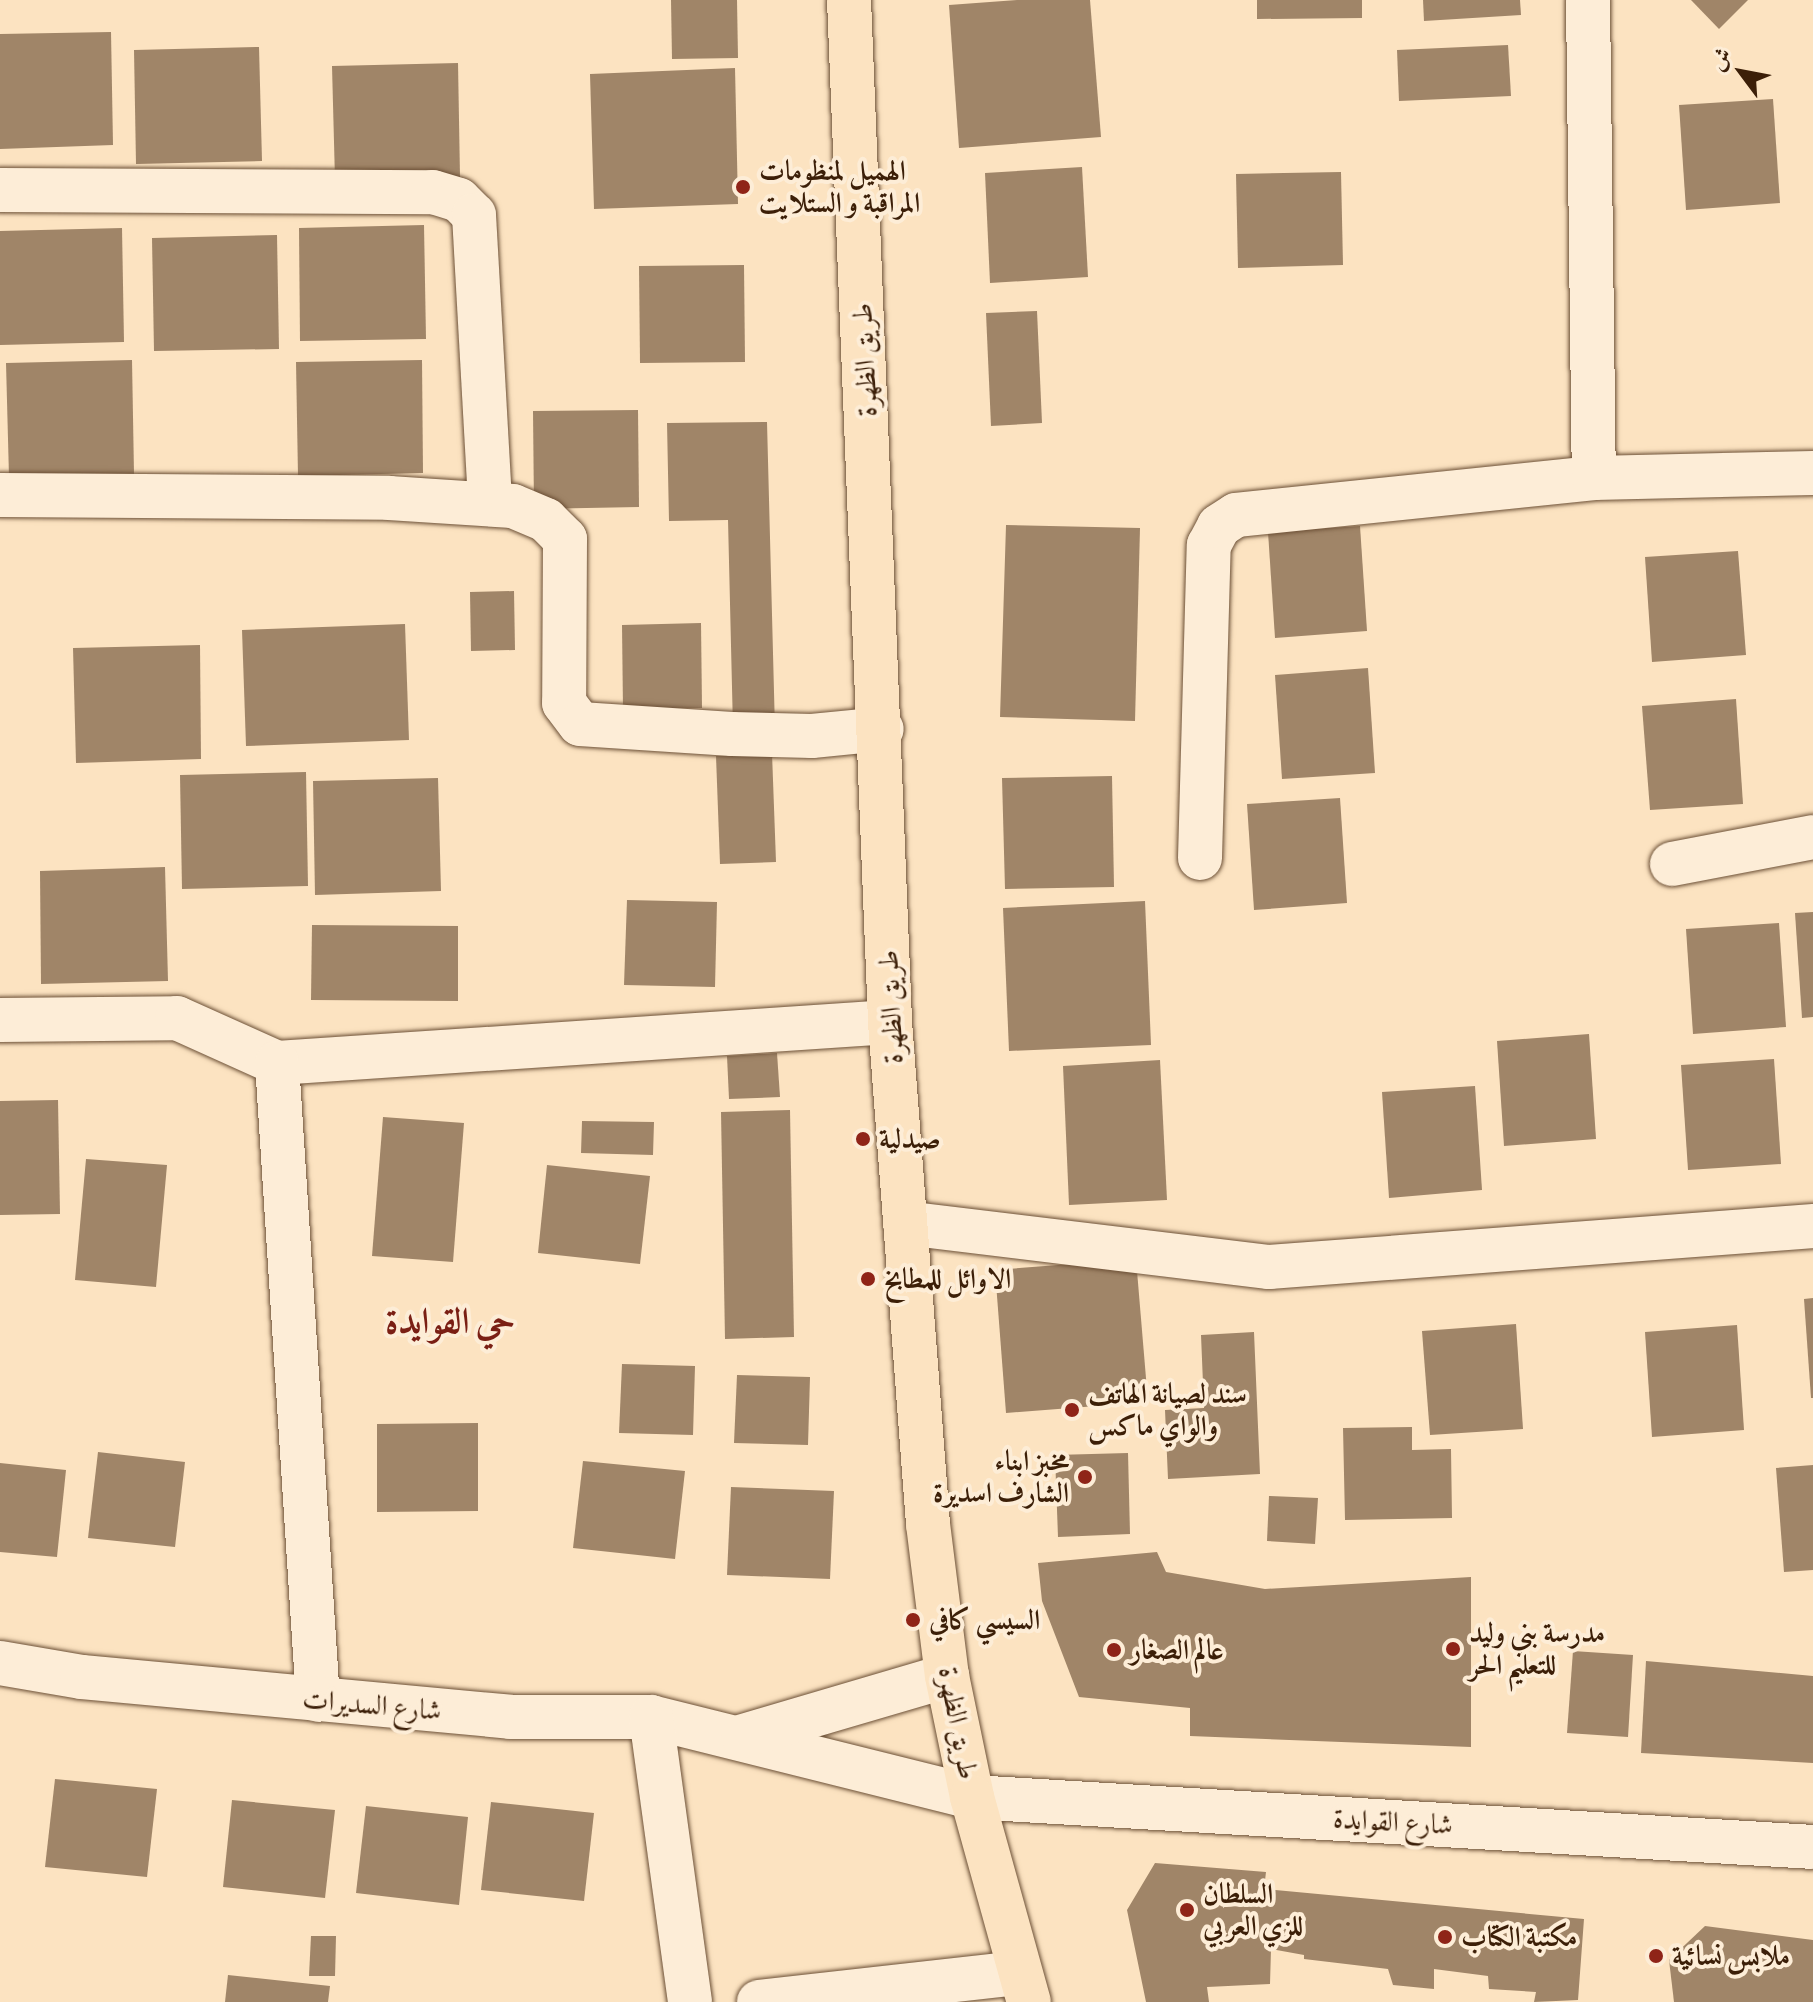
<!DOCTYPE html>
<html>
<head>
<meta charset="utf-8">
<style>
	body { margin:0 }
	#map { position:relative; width:1813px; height:2002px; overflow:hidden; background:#fce3c1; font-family:Alegreya,Amiri,serif }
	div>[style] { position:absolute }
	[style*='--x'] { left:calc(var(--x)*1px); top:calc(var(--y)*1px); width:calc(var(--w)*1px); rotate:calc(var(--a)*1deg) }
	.building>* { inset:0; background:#a08568 }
	.roads { filter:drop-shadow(0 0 2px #6c5036) drop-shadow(0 0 2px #6c5036) }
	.minor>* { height:44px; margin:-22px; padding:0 22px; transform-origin:22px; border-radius:22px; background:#fdedd7 }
	.secondary>* { height:44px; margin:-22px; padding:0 22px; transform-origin:22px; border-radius:22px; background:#fdedd7 }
	.primary>* { height:44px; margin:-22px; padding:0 22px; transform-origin:22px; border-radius:22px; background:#fce3c1 }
	.dots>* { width:22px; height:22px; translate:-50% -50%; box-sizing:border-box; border:4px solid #fdedd7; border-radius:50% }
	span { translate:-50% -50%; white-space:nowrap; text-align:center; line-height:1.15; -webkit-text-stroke:8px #fdedd7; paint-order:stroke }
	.poi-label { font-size:28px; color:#3c1f08; font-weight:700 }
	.left { translate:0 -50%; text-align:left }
	.right { translate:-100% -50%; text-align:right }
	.street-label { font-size:28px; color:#3c1f08 }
	.district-label { font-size:36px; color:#7a1f14; font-weight:700 }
	.north { position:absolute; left:1701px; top:32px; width:80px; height:80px; -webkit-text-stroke:6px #fdedd7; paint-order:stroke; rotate:302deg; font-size:22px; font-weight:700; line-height:32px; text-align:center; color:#3c1f08 }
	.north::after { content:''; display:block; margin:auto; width:28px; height:36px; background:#3c1f08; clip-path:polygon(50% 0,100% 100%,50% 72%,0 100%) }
</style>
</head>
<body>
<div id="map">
	<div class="building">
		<div style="clip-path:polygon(671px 0,737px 0,738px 58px,672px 59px)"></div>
		<div style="clip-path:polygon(1017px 0,1090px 0,1101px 137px,959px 148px,949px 5px)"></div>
		<div style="clip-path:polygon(1257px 0,1362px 0,1362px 18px,1257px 19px)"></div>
		<div style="clip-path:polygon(1423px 0,1520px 0,1521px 15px,1424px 21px)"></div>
		<div style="clip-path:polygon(1691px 0,1748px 0,1719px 29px)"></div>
		<div style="clip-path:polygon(111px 32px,113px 145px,0 149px,0 34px)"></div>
		<div style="clip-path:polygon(1508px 45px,1511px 96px,1399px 101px,1397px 50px)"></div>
		<div style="clip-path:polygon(259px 47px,262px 161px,136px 164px,134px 50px)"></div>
		<div style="clip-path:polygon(458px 63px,460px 177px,335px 180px,332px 66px)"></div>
		<div style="clip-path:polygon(735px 68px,738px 204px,594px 209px,590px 74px)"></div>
		<div style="clip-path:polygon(1773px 99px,1780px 203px,1686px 210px,1679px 105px)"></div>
		<div style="clip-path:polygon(1082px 167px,1088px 277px,990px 283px,985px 173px)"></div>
		<div style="clip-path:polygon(1341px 172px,1343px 265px,1238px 268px,1236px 174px)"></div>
		<div style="clip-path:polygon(424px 225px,426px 339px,300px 341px,299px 228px)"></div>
		<div style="clip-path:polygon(122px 228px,124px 342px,0 345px,0 231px)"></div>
		<div style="clip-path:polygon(277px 235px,279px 349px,154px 351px,152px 238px)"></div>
		<div style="clip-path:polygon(744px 265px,745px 362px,640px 363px,639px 266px)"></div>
		<div style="clip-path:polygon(1037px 311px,1042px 423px,991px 426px,986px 313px)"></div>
		<div style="clip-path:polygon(132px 360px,134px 474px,9px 477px,6px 363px)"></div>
		<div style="clip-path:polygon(422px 360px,423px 473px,298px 476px,296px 362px)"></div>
		<div style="clip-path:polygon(638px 410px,639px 507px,534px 509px,533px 411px)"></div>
		<div style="clip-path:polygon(767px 422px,775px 730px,733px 729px,728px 520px,669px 521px,667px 423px)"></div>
		<div style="clip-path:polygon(1006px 525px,1140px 528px,1135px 721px,1000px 717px)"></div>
		<div style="clip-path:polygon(1360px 526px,1367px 631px,1275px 638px,1268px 532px)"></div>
		<div style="clip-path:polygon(1738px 551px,1746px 655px,1652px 662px,1645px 557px)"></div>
		<div style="clip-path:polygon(514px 591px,515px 650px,471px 651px,470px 592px)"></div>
		<div style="clip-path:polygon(701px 623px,702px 708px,623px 710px,622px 625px)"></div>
		<div style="clip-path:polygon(405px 624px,409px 740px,246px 746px,242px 630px)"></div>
		<div style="clip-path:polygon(200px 645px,201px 759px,76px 763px,73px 648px)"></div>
		<div style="clip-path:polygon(1368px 668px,1375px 773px,1282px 779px,1275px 675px)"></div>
		<div style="clip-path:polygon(1736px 699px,1743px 804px,1650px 810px,1642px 706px)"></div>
		<div style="clip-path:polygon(772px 753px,776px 862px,720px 864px,716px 756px)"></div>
		<div style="clip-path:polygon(306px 772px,308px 886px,182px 889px,180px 775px)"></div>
		<div style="clip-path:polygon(1112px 776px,1114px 887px,1005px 889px,1002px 778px)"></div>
		<div style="clip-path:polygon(438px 778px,441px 891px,315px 895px,313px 781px)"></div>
		<div style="clip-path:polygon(1340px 798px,1347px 903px,1254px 910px,1247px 804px)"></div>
		<div style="clip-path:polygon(165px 867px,168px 981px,41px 984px,40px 871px)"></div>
		<div style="clip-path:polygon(627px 900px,717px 902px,715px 987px,624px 985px)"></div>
		<div style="clip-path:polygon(1145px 901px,1151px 1045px,1009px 1051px,1003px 908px)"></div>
		<div style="clip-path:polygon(1813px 912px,1813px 1017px,1802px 1018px,1795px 913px)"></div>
		<div style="clip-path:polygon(1779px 923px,1786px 1027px,1693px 1034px,1686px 929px)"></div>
		<div style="clip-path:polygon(312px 925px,458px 926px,458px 1001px,311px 1000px)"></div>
		<div style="clip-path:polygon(1589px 1034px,1596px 1139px,1504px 1146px,1497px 1041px)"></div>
		<div style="clip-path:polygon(777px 1053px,780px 1097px,729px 1099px,727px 1056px)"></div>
		<div style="clip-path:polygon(1774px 1059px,1781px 1164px,1688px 1170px,1681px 1065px)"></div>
		<div style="clip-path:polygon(1160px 1060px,1167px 1200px,1069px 1205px,1063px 1066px)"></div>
		<div style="clip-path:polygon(1475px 1086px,1482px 1190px,1389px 1198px,1382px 1092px)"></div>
		<div style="clip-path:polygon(58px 1100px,60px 1214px,0 1215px,0 1101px)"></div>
		<div style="clip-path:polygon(790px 1110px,794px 1337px,725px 1339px,721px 1112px)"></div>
		<div style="clip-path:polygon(383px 1117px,464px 1123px,453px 1262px,372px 1256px)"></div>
		<div style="clip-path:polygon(582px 1121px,654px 1122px,653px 1155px,581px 1153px)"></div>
		<div style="clip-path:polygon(86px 1159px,167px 1165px,156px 1287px,75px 1280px)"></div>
		<div style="clip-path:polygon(547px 1165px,650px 1176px,640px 1264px,538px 1253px)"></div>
		<div style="clip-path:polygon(1136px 1259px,1148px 1402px,1006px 1413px,995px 1270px)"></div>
		<div style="clip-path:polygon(1813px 1298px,1813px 1398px,1811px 1398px,1804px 1299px)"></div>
		<div style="clip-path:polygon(1516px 1324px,1523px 1429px,1430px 1435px,1422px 1331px)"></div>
		<div style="clip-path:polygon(1737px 1325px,1744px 1430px,1652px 1437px,1645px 1332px)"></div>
		<div style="clip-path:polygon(1254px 1332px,1260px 1474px,1168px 1479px,1165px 1410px,1204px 1408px,1201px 1335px)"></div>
		<div style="clip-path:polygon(622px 1364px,695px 1366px,693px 1435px,619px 1433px)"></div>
		<div style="clip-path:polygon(737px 1375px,810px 1377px,808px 1445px,734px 1443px)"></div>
		<div style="clip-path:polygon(478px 1423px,478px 1511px,377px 1512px,377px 1424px)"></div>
		<div style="clip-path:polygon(1412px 1427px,1412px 1450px,1451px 1449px,1452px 1518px,1345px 1520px,1343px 1428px)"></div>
		<div style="clip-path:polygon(98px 1452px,185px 1462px,175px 1547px,88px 1538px)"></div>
		<div style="clip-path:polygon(1128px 1453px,1130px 1534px,1058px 1537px,1055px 1455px)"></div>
		<div style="clip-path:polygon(583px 1461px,685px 1471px,675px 1559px,573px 1548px)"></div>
		<div style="clip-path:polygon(0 1463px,66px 1470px,57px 1557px,0 1552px)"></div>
		<div style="clip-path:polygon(1813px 1465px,1813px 1570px,1784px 1572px,1776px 1468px)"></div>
		<div style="clip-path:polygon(731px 1487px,834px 1491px,830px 1579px,727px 1575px)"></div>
		<div style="clip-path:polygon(1269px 1496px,1318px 1498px,1315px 1544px,1267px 1541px)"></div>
		<div style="clip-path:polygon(1157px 1552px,1166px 1572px,1265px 1589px,1471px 1577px,1471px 1747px,1190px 1736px,1190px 1708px,1079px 1697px,1042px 1601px,1038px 1563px)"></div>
		<div style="clip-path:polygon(1573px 1651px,1633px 1655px,1628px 1737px,1567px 1733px)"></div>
		<div style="clip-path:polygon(1646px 1661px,1813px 1676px,1813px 1763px,1641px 1753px)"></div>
		<div style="clip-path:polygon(55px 1779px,157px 1789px,147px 1877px,45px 1867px)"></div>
		<div style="clip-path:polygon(232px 1800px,335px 1810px,325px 1898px,223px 1887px)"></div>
		<div style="clip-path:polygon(491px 1802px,594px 1813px,584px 1901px,481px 1890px)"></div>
		<div style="clip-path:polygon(366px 1806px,468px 1817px,459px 1905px,356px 1893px)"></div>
		<div style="clip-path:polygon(1155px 1863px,1266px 1872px,1264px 1889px,1584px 1919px,1578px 2000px,1534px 2002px,1536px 1992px,1489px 1989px,1488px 1976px,1434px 1969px,1434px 1989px,1393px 1985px,1388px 1969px,1304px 1959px,1304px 1955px,1271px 1949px,1270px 1984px,1207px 1987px,1209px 2002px,1146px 2002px,1127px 1910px)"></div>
		<div style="clip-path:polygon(1705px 1926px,1813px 1940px,1813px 2002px,1674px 2002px,1669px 1960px)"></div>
		<div style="clip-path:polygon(311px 1936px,336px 1936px,335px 1976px,309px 1976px)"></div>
		<div style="clip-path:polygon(228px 1975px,330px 1986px,328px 2002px,225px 2002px)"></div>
	</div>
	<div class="roads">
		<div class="minor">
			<div style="--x:1588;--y:0;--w:478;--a:89.3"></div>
			<div style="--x:0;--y:190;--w:433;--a:0.3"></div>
			<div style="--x:433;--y:192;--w:27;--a:17"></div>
			<div style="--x:459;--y:200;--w:21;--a:45"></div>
			<div style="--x:474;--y:215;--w:287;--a:86.8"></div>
			<div style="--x:0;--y:495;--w:389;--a:0.4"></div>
			<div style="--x:389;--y:498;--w:124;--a:3.7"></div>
			<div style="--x:513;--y:506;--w:36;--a:23"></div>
			<div style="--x:546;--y:520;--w:27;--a:45"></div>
			<div style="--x:565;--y:539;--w:164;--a:90.3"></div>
			<div style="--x:564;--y:703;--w:26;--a:53"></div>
			<div style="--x:580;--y:724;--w:152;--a:3.8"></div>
			<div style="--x:732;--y:734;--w:80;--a:1.4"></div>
			<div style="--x:812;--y:736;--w:70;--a:-5.7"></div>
			<div style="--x:1200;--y:858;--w:313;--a:-88.4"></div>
			<div style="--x:1209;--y:545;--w:21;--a:-62"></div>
			<div style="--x:1219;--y:526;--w:20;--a:-33"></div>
			<div style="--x:1236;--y:515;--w:360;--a:-5.9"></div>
			<div style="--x:1594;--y:478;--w:219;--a:-1.3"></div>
			<div style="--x:1672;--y:864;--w:144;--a:-10.8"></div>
			<div style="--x:0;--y:1020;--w:177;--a:-0.6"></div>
			<div style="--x:177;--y:1018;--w:110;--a:24.2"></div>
			<div style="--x:277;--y:1063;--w:614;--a:-3.83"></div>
			<div style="--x:277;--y:1063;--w:638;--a:86.32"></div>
			<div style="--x:905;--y:1223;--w:367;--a:6.9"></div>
			<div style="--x:1269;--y:1267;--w:546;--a:-4.31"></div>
			<div style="--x:0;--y:1663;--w:83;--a:9.7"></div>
			<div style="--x:82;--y:1677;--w:430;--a:5.3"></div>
			<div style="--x:510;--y:1717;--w:141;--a:0"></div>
			<div style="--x:651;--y:1717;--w:331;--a:14"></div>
			<div style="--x:651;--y:1717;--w:288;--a:82.2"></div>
			<div style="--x:743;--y:1736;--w:213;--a:-16.4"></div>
			<div style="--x:759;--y:2002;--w:262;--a:-6.4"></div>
		</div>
		<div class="secondary">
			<div style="--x:972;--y:1797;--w:842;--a:3.4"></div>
		</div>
		<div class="primary">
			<div style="--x:849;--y:0;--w:1023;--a:87.7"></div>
			<div style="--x:890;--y:1022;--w:503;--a:85.67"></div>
			<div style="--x:928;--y:1524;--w:153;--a:82.9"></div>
			<div style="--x:947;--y:1676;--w:124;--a:78.3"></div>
			<div style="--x:972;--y:1797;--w:213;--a:74.5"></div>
		</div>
	</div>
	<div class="dots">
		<div style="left:743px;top:187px;background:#8f2418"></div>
		<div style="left:863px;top:1139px;background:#8f2418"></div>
		<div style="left:868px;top:1279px;background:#8f2418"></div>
		<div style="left:1072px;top:1410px;background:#8f2418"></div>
		<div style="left:1085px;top:1477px;background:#8f2418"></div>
		<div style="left:913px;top:1620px;background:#8f2418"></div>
		<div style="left:1453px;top:1649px;background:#8f2418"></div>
		<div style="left:1114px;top:1650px;background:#8f2418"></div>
		<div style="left:1187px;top:1910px;background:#8f2418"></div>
		<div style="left:1445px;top:1937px;background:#8f2418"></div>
		<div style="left:1656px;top:1956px;background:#8f2418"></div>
	</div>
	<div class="poi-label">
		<span class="left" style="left:759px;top:187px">الهميل لمنظومات<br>المراقبة و الستلايت</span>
		<span class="left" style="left:879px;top:1139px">صيدلية</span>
		<span class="left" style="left:884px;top:1279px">الاوائل للمطابخ</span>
		<span class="left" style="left:1088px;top:1410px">سند لصيانة الهاتف<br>والواي ماكس</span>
		<span class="right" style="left:1069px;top:1477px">مخبز ابناء<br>الشارف اسديرة</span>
		<span class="left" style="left:929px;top:1620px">السيسي كافي</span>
		<span class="left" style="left:1469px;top:1649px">مدرسة بني وليد<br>للتعليم الحر</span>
		<span class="left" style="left:1130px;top:1650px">عالم الصغار</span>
		<span class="left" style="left:1203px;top:1910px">السلطان<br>للزي العربي</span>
		<span class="left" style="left:1461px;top:1937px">مكتبة الكتاب</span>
		<span class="left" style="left:1672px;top:1956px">ملابس نسائية</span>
	</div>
	<div class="street-label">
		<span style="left:865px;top:360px;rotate:-93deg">طريق الظهرة</span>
		<span style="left:891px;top:1007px;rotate:-93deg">طريق الظهرة</span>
		<span style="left:372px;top:1705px;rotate:5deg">شارع السديرات</span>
		<span style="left:958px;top:1723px;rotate:79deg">طريق الظهرة</span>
		<span style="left:1393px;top:1822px;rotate:3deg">شارع القوايدة</span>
	</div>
	<div class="district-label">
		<span style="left:450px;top:1321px">حي القوايدة</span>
	</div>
	<div class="north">ش</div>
</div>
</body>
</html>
